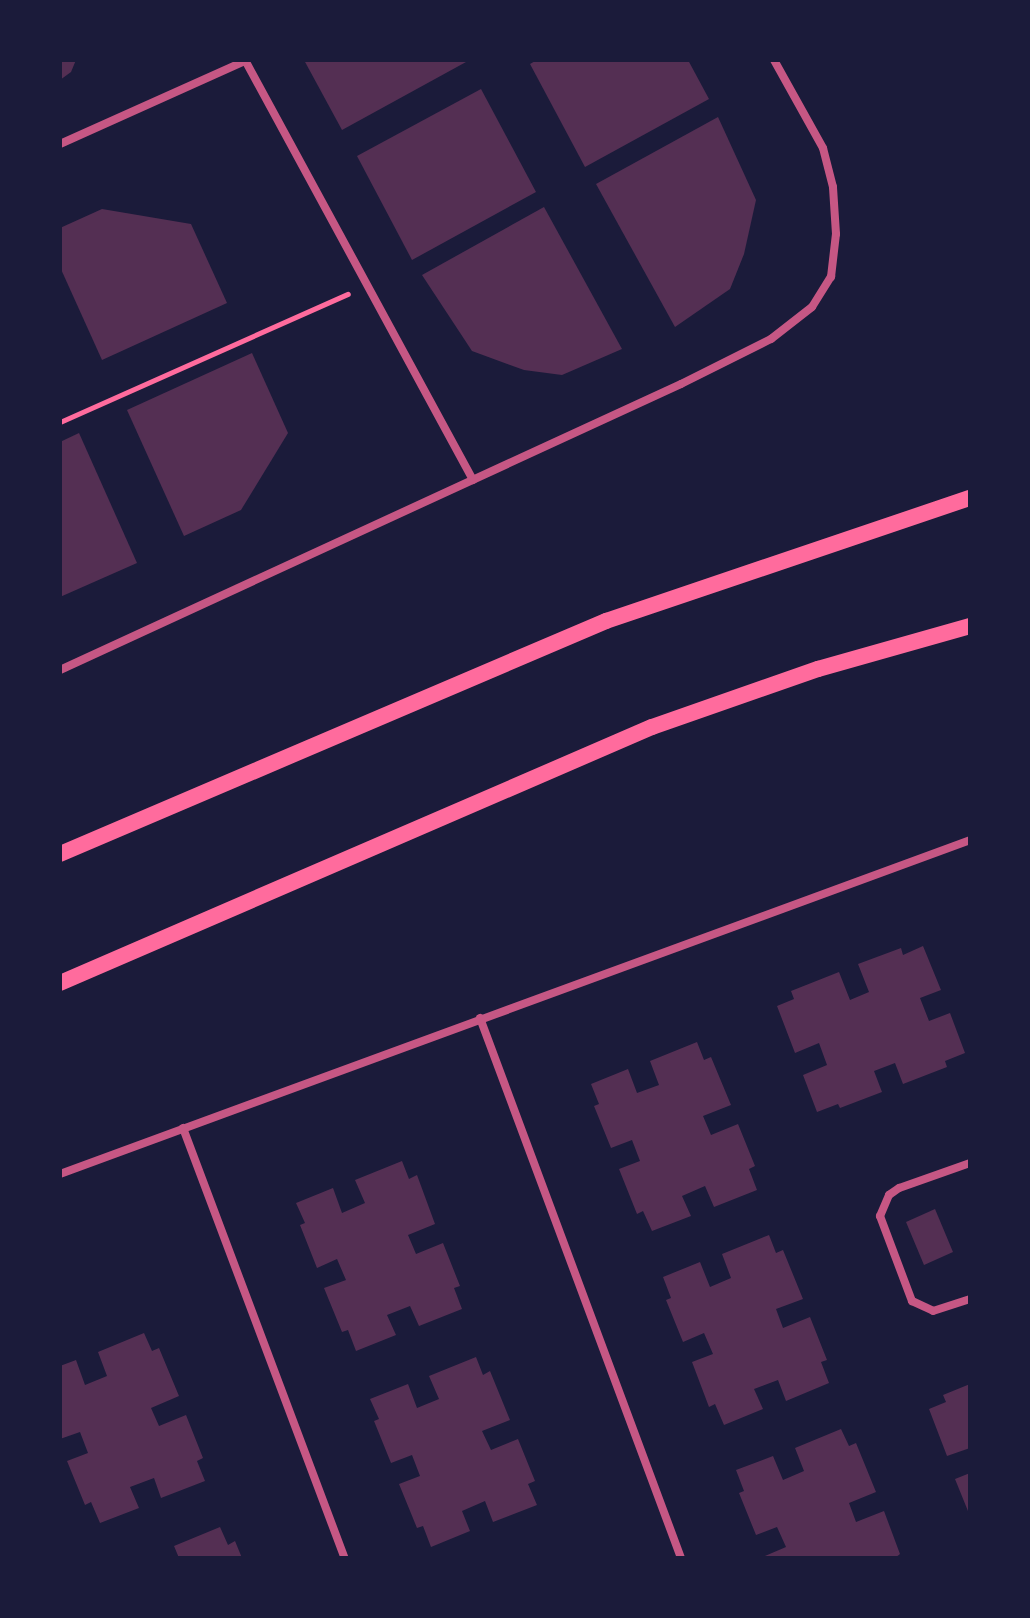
<!DOCTYPE html>
<html>
<head>
<meta charset="utf-8">
<style>
	body { margin:0 }
	#map { position:relative; width:1030px; height:1618px; overflow:hidden; background:#1b1b3a; font-family:Lora,serif }
	div>[style] { position:absolute }
	[style*='--x'] { left:calc(var(--x)*1px); top:calc(var(--y)*1px); width:calc(var(--w)*1px); rotate:calc(var(--a)*1deg) }
	.building>* { inset:0; background:#542f53 }
	.path>* { height:5px; margin:-2.5px; padding:0 2.5px; transform-origin:2.5px; border-radius:2.5px; background:#ff6b9d }
	.minor>* { height:8px; margin:-4px; padding:0 4px; transform-origin:4px; border-radius:4px; background:#c65784 }
	.secondary>* { height:16px; margin:-8px; padding:0 8px; transform-origin:8px; border-radius:8px; background:#ff6b9d }
	span { translate:-50% -50%; white-space:nowrap; text-align:center; line-height:1.15; -webkit-text-stroke:6px #1b1b3a; paint-order:stroke }
	.frame { position:absolute; inset:0; border:62px solid #1b1b3a; pointer-events:none }
</style>
</head>
<body>
<div id="map">
	<div class="building">
		<div style="clip-path:polygon(60px 60px,76px 60px,71px 72px,60px 80px)"></div>
		<div style="clip-path:polygon(304px 60px,465px 60px,466px 62px,342px 130px)"></div>
		<div style="clip-path:polygon(537px 60px,688px 60px,709px 99px,585px 167px,530px 64px)"></div>
		<div style="clip-path:polygon(481px 89px,536px 192px,412px 260px,357px 156px)"></div>
		<div style="clip-path:polygon(718px 117px,756px 200px,744px 254px,730px 289px,675px 327px,596px 184px)"></div>
		<div style="clip-path:polygon(544px 207px,622px 349px,562px 375px,524px 370px,472px 351px,422px 275px)"></div>
		<div style="clip-path:polygon(102px 209px,191px 224px,227px 303px,102px 360px,60px 267px,60px 228px)"></div>
		<div style="clip-path:polygon(252px 353px,288px 433px,241px 510px,184px 536px,127px 410px)"></div>
		<div style="clip-path:polygon(79px 433px,137px 563px,60px 597px,60px 442px)"></div>
		<div style="clip-path:polygon(923px 946px,941px 990px,920px 998px,929px 1021px,950px 1013px,965px 1053px,945px 1061px,947px 1067px,903px 1084px,895px 1063px,874px 1071px,882px 1092px,840px 1108px,838px 1104px,817px 1112px,803px 1075px,827px 1065px,819px 1043px,795px 1053px,777px 1006px,794px 999px,791px 991px,839px 972px,850px 1000px,869px 992px,858px 964px,901px 948px,903px 955px)"></div>
		<div style="clip-path:polygon(697px 1042px,704px 1060px,711px 1057px,731px 1105px,703px 1116px,711px 1135px,738px 1124px,755px 1166px,749px 1169px,757px 1190px,714px 1207px,705px 1186px,682px 1196px,691px 1216px,652px 1231px,643px 1211px,637px 1214px,619px 1169px,640px 1161px,632px 1140px,611px 1148px,594px 1106px,599px 1104px,591px 1084px,628px 1069px,637px 1093px,659px 1085px,650px 1061px)"></div>
		<div style="clip-path:polygon(402px 1161px,409px 1179px,417px 1175px,435px 1224px,408px 1235px,416px 1254px,443px 1243px,460px 1286px,454px 1288px,462px 1309px,419px 1326px,410px 1306px,387px 1315px,396px 1335px,356px 1351px,348px 1330px,342px 1332px,324px 1288px,346px 1280px,337px 1259px,317px 1268px,300px 1225px,305px 1223px,296px 1203px,333px 1188px,342px 1213px,365px 1203px,355px 1180px)"></div>
		<div style="clip-path:polygon(935px 1209px,953px 1252px,924px 1265px,906px 1222px)"></div>
		<div style="clip-path:polygon(769px 1235px,776px 1253px,783px 1250px,803px 1299px,776px 1309px,783px 1328px,810px 1317px,827px 1360px,821px 1362px,829px 1383px,786px 1401px,778px 1380px,754px 1389px,763px 1409px,724px 1425px,715px 1404px,709px 1407px,692px 1362px,713px 1354px,704px 1333px,683px 1342px,666px 1300px,671px 1298px,663px 1277px,700px 1262px,710px 1287px,731px 1278px,722px 1254px)"></div>
		<div style="clip-path:polygon(144px 1333px,152px 1351px,159px 1348px,179px 1396px,151px 1408px,159px 1426px,186px 1415px,203px 1458px,197px 1461px,205px 1481px,161px 1498px,154px 1478px,130px 1487px,139px 1508px,100px 1523px,91px 1502px,85px 1505px,67px 1461px,88px 1453px,80px 1432px,60px 1439px,60px 1366px,76px 1360px,85px 1385px,107px 1376px,98px 1352px)"></div>
		<div style="clip-path:polygon(476px 1357px,483px 1375px,490px 1371px,510px 1420px,482px 1431px,491px 1450px,518px 1439px,535px 1481px,528px 1484px,537px 1505px,493px 1522px,485px 1501px,462px 1511px,470px 1531px,431px 1547px,423px 1526px,417px 1528px,399px 1484px,420px 1476px,412px 1455px,391px 1463px,374px 1421px,379px 1419px,370px 1399px,408px 1384px,417px 1408px,439px 1399px,429px 1376px)"></div>
		<div style="clip-path:polygon(970px 1384px,970px 1448px,947px 1456px,929px 1409px,946px 1402px,943px 1395px)"></div>
		<div style="clip-path:polygon(841px 1429px,849px 1446px,856px 1443px,876px 1492px,849px 1503px,856px 1522px,884px 1511px,900px 1554px,895px 1558px,760px 1558px,786px 1547px,777px 1527px,756px 1535px,739px 1493px,744px 1491px,736px 1470px,773px 1456px,783px 1480px,804px 1471px,795px 1448px)"></div>
		<div style="clip-path:polygon(970px 1473px,970px 1516px,955px 1479px)"></div>
		<div style="clip-path:polygon(220px 1527px,228px 1545px,235px 1541px,242px 1558px,179px 1558px,174px 1546px)"></div>
	</div>
	<div class="path">
		<div style="--x:60;--y:422;--w:315;--a:-24"></div>
	</div>
	<div class="minor">
		<div style="--x:245;--y:60;--w:478;--a:61.5"></div>
		<div style="--x:60;--y:144;--w:203;--a:-24.2"></div>
		<div style="--x:60;--y:670;--w:684;--a:-24.73"></div>
		<div style="--x:681;--y:384;--w:101;--a:-26.6"></div>
		<div style="--x:771;--y:339;--w:52;--a:-38"></div>
		<div style="--x:812;--y:307;--w:36;--a:-58"></div>
		<div style="--x:831;--y:277;--w:43;--a:-83.4"></div>
		<div style="--x:836;--y:234;--w:47;--a:-93.7"></div>
		<div style="--x:833;--y:187;--w:40;--a:-104.4"></div>
		<div style="--x:823;--y:148;--w:101;--a:-119.1"></div>
		<div style="--x:480;--y:1018;--w:576;--a:69.58"></div>
		<div style="--x:183;--y:1128;--w:460;--a:69.4"></div>
		<div style="--x:970;--y:1163;--w:75;--a:160.6"></div>
		<div style="--x:899;--y:1188;--w:12;--a:145"></div>
		<div style="--x:889;--y:1195;--w:23;--a:113"></div>
		<div style="--x:880;--y:1216;--w:91;--a:69.4"></div>
		<div style="--x:912;--y:1301;--w:23;--a:25"></div>
		<div style="--x:933;--y:1311;--w:39;--a:-18"></div>
		<div style="--x:60;--y:1174;--w:969;--a:-20.15"></div>
	</div>
	<div class="secondary">
		<div style="--x:60;--y:854;--w:594;--a:-23.11"></div>
		<div style="--x:606;--y:621;--w:384;--a:-18.7"></div>
		<div style="--x:60;--y:983;--w:645;--a:-23.39"></div>
		<div style="--x:652;--y:727;--w:176;--a:-19.3"></div>
		<div style="--x:818;--y:669;--w:158;--a:-15.8"></div>
	</div>
	<div class="frame"></div>
</div>
</body>
</html>
